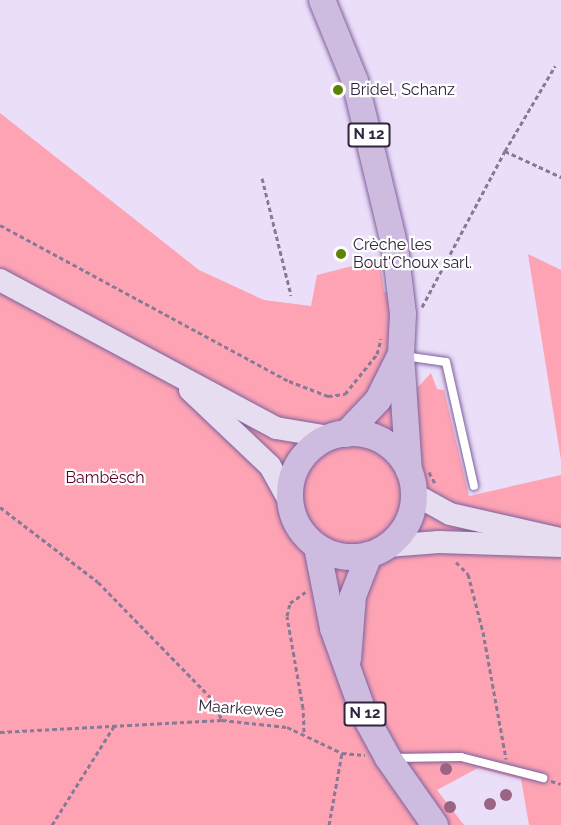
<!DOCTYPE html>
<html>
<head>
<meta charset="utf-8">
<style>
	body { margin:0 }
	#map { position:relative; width:561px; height:825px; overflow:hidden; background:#ebdef9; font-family:Raleway,sans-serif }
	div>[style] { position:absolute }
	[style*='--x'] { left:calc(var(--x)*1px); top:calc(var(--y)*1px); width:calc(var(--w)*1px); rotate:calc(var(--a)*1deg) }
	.green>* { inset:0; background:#fda3b4 }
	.path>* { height:3px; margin-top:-1.5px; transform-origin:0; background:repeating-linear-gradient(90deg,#877a94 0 4.5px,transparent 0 7.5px) }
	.roads { filter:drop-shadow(0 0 2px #7f609c) drop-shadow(0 0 2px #7f609c) }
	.service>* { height:8px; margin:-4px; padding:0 4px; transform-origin:4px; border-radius:4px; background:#fff }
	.secondary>* { height:22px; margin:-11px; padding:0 11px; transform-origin:11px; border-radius:11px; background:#e6ddf0 }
	.primary>* { height:26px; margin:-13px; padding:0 13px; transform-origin:13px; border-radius:13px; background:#cebbe0 }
	.primary>.ring { margin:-13px; padding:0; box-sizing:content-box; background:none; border:26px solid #cebbe0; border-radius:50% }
	.trees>* { width:12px; height:12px; margin:-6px; border-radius:50%; background:#9b6483 }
	.dots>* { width:16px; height:16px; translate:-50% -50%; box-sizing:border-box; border:3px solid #fff; border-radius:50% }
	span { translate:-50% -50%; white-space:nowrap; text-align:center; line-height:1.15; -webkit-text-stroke:4.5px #fff; paint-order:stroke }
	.shield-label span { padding:2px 4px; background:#fff; border:2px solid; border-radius:4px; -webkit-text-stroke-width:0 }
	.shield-label { font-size:15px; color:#31243d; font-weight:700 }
	.poi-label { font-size:16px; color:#31243d }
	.left { translate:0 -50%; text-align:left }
	.park-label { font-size:16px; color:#5a0123 }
	.street-label { font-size:16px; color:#31243d }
</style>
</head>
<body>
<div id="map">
	<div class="green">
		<div style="clip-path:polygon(0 113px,199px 270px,264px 300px,311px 306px,317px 275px,380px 259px,384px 291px,402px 304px,415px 416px,417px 388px,431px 373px,437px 389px,444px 390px,469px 496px,561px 475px,561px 825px,529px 825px,521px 779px,478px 768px,437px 790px,464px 825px,0 825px)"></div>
		<div style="clip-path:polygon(528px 254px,561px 270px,561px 460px)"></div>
	</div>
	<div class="path">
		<div style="--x:505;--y:151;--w:99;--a:-59.5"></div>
		<div style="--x:262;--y:178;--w:121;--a:76.1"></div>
		<div style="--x:0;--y:225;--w:328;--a:28.4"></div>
		<div style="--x:289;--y:381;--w:42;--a:21"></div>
		<div style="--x:328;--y:396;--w:17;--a:-7"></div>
		<div style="--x:345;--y:394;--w:51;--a:-51.3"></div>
		<div style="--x:377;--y:354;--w:16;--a:-75"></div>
		<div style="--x:422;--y:307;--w:177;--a:-62"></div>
		<div style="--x:505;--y:151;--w:62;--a:24.9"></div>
		<div style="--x:429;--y:472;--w:15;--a:62"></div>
		<div style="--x:0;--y:507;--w:123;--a:37.4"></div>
		<div style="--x:98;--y:582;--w:165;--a:45.7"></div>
		<div style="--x:213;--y:700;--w:22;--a:66"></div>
		<div style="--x:456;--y:562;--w:17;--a:45"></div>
		<div style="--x:468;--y:574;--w:60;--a:75.5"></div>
		<div style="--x:483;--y:632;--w:129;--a:79.7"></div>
		<div style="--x:0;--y:732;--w:222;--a:-3.1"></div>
		<div style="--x:222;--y:720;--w:65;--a:6.1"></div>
		<div style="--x:287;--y:727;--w:61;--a:25.3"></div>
		<div style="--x:342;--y:753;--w:23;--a:5"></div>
		<div style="--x:304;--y:732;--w:24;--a:-92"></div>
		<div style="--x:303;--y:708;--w:93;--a:-99.9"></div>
		<div style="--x:287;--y:616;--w:13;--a:-77"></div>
		<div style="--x:290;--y:603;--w:19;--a:-35"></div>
		<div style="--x:551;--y:781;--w:10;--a:17"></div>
		<div style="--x:52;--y:825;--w:117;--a:-57.9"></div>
		<div style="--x:329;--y:825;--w:73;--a:-79.8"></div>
	</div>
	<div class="roads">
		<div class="service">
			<div style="--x:404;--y:356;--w:42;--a:8.1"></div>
			<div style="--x:446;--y:362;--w:127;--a:77.3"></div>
			<div style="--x:393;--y:758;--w:68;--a:-0.8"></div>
			<div style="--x:461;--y:757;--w:85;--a:14.4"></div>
		</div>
		<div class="secondary">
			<div style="--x:0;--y:280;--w:313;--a:28.2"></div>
			<div style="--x:276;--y:428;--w:54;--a:9.6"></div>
			<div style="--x:190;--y:390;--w:110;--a:43.5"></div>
			<div style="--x:270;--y:466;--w:41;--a:60.9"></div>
			<div style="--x:414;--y:494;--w:41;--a:29.1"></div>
			<div style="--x:450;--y:514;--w:113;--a:12.8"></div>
			<div style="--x:387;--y:546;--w:52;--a:-4.4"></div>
			<div style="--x:439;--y:542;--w:122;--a:1.9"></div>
		</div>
		<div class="primary">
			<div style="--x:322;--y:0;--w:87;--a:67.8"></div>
			<div style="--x:355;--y:81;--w:171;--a:76.5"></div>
			<div style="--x:395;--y:247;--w:67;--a:83.2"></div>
			<div style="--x:403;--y:314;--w:41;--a:92.8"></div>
			<div style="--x:401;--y:355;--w:116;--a:86.1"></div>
			<div class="ring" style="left:290px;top:433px;width:98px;height:98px"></div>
			<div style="--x:346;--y:434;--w:47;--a:-46.7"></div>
			<div style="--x:378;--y:400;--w:47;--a:-63.4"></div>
			<div style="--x:317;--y:547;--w:83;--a:78.8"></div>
			<div style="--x:333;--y:628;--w:91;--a:70.2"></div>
			<div style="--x:364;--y:714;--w:50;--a:61.4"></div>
			<div style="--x:388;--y:758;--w:82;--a:55"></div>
			<div style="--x:348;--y:659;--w:63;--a:-85.5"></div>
			<div style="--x:353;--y:596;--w:44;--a:-68.7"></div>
		</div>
	</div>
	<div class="trees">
		<div style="left:446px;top:769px"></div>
		<div style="left:506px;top:795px"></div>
		<div style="left:490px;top:804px"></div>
		<div style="left:450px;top:807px"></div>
	</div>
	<div class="dots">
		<div style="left:338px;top:90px;background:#5d8304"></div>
		<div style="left:341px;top:254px;background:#5d8304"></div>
	</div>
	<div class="shield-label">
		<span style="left:369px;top:135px">N 12</span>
		<span style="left:365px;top:714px">N 12</span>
	</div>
	<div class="poi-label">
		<span class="left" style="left:350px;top:90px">Bridel, Schanz</span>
		<span class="left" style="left:353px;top:254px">Crèche les<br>Bout'Choux sarl.</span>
	</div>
	<div class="park-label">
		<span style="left:105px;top:478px">Bambësch</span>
	</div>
	<div class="street-label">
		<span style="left:241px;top:709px;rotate:4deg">Maarkewee</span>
	</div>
</div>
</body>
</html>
